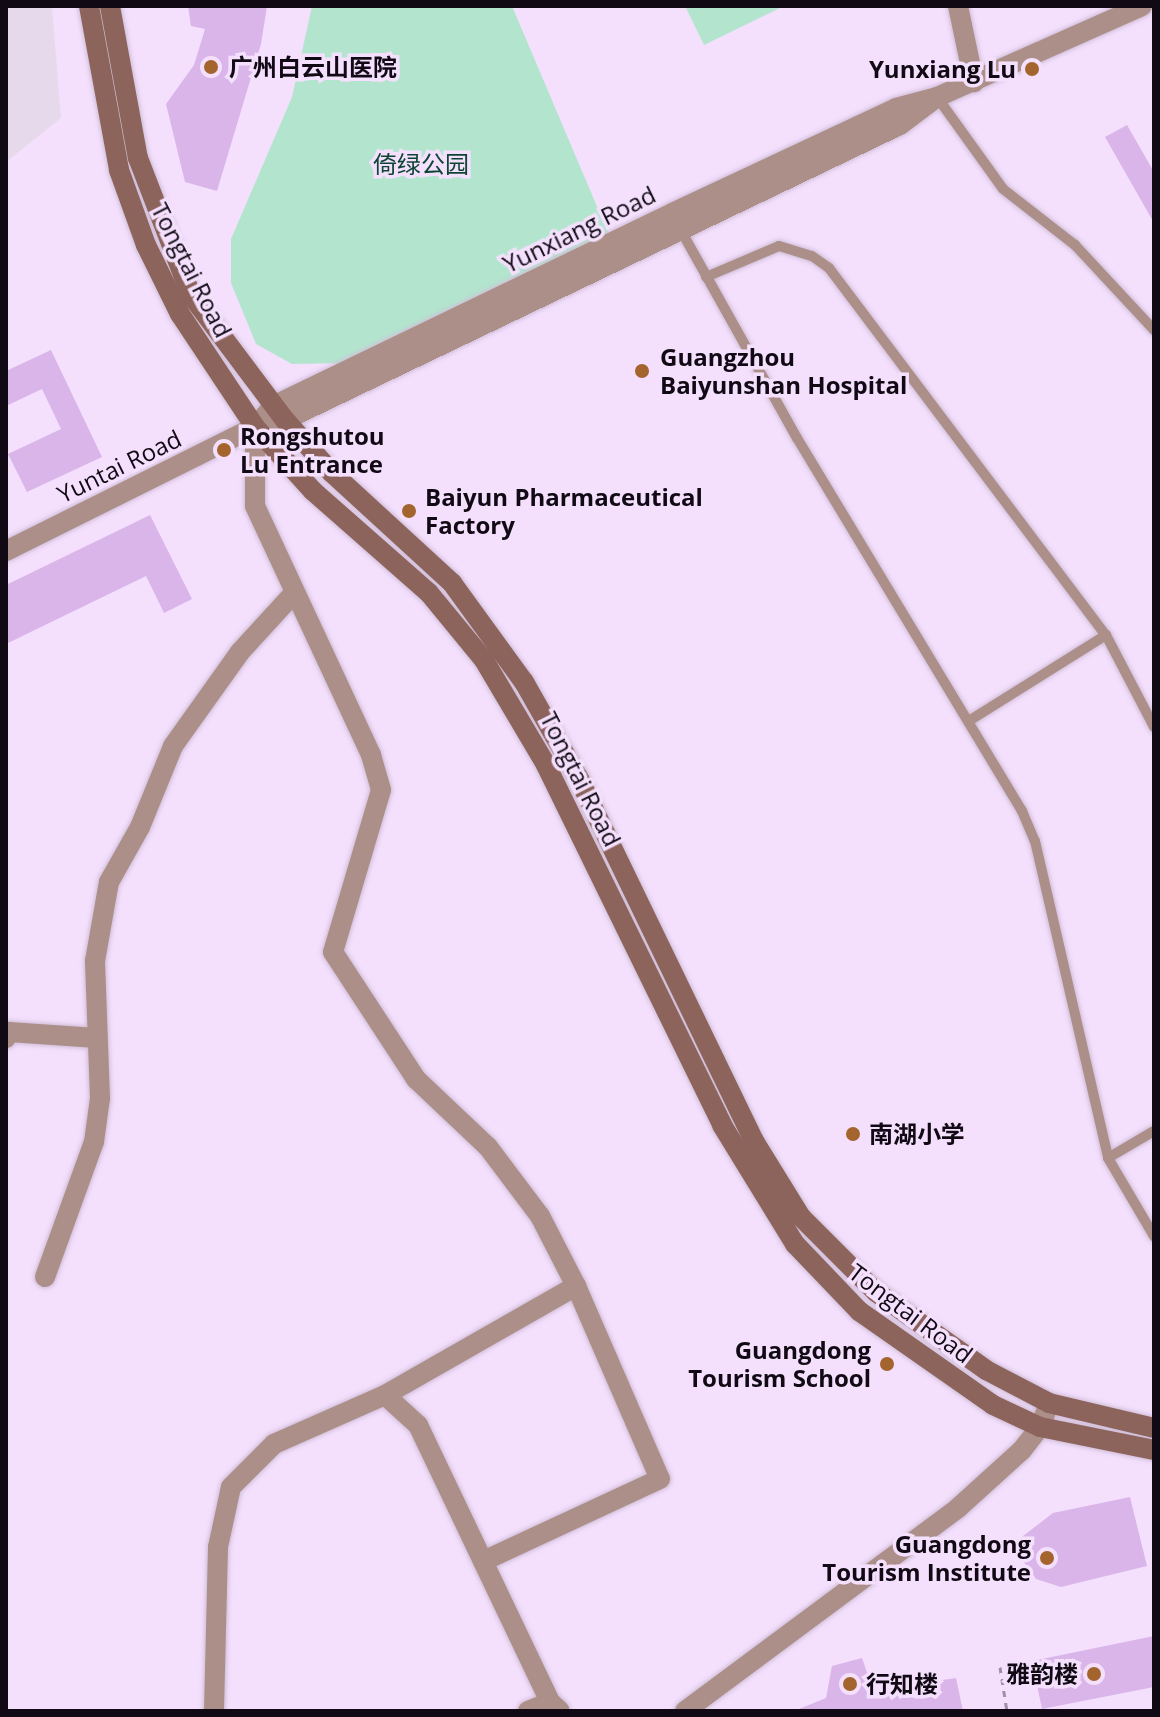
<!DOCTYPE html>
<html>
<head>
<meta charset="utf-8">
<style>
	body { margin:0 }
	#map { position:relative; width:1160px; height:1717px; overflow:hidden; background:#f4e0fd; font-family:"Open Sans","Noto Sans SC",sans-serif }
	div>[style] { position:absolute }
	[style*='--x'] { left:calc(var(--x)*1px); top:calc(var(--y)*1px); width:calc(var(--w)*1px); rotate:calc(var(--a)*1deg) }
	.industrial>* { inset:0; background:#e6d9ec }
	.green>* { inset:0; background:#b3e5ce }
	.building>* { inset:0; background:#d9b5e9 }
	.path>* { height:3px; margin-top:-1.5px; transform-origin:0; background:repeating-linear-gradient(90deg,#9e8fa5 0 6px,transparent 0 12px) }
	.roads { filter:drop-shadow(0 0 2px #d0bed8) drop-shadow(0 0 2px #d0bed8) }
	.lane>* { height:10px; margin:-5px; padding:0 5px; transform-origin:5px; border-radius:5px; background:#ac8f89 }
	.street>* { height:20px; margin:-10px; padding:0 10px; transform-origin:10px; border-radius:10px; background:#ac8f89 }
	.secondary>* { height:20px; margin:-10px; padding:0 10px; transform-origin:10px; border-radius:10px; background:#8d645c }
	.dots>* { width:22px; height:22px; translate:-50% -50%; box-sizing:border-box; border:4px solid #f4e0fd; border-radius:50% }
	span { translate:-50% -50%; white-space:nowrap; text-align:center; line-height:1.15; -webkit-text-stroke:7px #f4e0fd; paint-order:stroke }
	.poi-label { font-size:24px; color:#110a14; font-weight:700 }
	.left { translate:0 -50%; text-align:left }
	.right { translate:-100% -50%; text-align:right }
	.park-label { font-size:24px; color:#0d4532 }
	.street-label { font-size:24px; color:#110a14 }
	.frame { position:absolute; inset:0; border:8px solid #110a14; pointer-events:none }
</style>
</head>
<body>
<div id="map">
	<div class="industrial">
		<div style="clip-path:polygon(6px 6px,52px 6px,61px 118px,6px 162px)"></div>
	</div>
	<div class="green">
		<div style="clip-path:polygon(312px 6px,512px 6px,610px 237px,347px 363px,292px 364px,256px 344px,231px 283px,231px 239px,292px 97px)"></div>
		<div style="clip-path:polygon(685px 6px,784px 6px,704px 45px)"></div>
	</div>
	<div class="building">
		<div style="clip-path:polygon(188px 6px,267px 6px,261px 44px,217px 191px,185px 182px,166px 104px,194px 65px,205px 29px,191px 26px)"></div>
		<div style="clip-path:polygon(1127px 125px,1154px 172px,1154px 223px,1105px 137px)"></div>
		<div style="clip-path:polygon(51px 350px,102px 457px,27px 492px,8px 454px,61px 429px,42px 389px,6px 406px,6px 371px)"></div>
		<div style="clip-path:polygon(150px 515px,192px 599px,164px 613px,146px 576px,6px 644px,6px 585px)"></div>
		<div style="clip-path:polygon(1130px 1497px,1147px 1566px,1061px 1587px,1036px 1579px,1023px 1561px,1023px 1536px,1053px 1513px)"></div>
		<div style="clip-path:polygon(1154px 1636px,1154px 1687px,1042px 1709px,1032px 1661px)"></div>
		<div style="clip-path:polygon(862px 1658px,873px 1690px,956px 1678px,963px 1711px,794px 1711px,826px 1698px,832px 1666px)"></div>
	</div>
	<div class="path">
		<div style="--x:1000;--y:1667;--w:45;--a:81"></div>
	</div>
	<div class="roads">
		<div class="lane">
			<div style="--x:937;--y:97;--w:113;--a:54.3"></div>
			<div style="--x:1003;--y:189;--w:91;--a:37.9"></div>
			<div style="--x:1075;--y:245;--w:116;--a:47.1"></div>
			<div style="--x:679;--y:227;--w:242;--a:60.8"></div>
			<div style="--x:797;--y:438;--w:436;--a:58.9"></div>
			<div style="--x:1022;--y:811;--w:33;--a:67"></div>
			<div style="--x:1035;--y:841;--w:325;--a:77"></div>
			<div style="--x:1108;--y:1158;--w:91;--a:59.5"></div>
			<div style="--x:706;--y:277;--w:79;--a:-23"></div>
			<div style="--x:779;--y:246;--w:34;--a:17"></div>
			<div style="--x:812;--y:256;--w:21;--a:35"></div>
			<div style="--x:829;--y:268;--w:460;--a:53"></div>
			<div style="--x:1106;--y:635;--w:162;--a:147.9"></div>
			<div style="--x:1106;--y:635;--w:104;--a:62.4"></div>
			<div style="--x:1108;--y:1158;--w:53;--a:-30.4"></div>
		</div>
		<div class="street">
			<div style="--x:958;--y:6;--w:78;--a:78.1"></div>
			<div style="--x:263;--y:418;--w:16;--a:-50"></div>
			<div style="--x:273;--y:406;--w:443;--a:-25.8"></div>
			<div style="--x:672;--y:213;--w:247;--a:-25.1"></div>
			<div style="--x:896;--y:108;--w:42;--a:-15"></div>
			<div style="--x:937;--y:97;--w:224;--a:-23.9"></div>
			<div style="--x:255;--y:427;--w:79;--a:90"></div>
			<div style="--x:255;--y:506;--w:275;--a:65"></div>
			<div style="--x:371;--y:755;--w:36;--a:74"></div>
			<div style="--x:381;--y:790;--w:169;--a:106.5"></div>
			<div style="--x:333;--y:952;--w:152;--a:56.8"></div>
			<div style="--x:416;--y:1079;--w:99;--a:43.4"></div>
			<div style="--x:488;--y:1147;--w:86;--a:53"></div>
			<div style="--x:540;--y:1216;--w:79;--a:62.8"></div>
			<div style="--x:576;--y:1286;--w:210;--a:66.5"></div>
			<div style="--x:660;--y:1479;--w:195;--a:155.1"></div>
			<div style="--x:6;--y:551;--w:278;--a:-26.5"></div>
			<div style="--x:255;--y:427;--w:31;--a:-13"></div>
			<div style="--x:285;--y:420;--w:682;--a:-25.63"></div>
			<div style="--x:900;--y:125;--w:46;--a:-37.1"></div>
			<div style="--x:6;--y:1038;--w:7;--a:-63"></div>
			<div style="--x:9;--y:1032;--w:88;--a:3.9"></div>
			<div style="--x:45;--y:1277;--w:144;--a:-70.1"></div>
			<div style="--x:94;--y:1142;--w:44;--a:-82.2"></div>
			<div style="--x:100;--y:1098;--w:137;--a:-92.1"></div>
			<div style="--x:95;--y:961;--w:80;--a:-80"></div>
			<div style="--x:109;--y:882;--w:63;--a:-60.6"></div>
			<div style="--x:140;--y:827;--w:87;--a:-67.8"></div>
			<div style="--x:173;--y:746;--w:115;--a:-54.5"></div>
			<div style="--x:240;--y:652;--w:81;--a:-47.5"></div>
			<div style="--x:385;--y:1395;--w:220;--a:-29.7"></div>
			<div style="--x:214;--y:1711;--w:164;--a:-88.6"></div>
			<div style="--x:218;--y:1547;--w:61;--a:-77.8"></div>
			<div style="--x:231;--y:1487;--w:61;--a:-45"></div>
			<div style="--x:274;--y:1444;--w:121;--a:-23.8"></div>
			<div style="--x:385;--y:1395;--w:45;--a:42.3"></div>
			<div style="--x:418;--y:1425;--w:307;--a:64.5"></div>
			<div style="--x:550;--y:1702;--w:13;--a:42"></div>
			<div style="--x:528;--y:1711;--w:24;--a:-22"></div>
			<div style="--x:685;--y:1711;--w:340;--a:-36.6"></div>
			<div style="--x:958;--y:1508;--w:86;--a:-42.2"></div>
			<div style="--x:1022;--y:1450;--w:29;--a:-52"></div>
			<div style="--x:1040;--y:1427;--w:26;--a:-69"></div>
		</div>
		<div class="secondary">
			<div style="--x:89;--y:6;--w:167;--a:79.6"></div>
			<div style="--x:119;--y:170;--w:80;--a:70.2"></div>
			<div style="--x:146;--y:245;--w:77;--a:63.8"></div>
			<div style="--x:180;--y:314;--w:136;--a:56.4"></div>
			<div style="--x:255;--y:427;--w:86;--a:47.8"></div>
			<div style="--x:313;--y:491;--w:154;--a:41.3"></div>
			<div style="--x:429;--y:593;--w:87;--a:50.6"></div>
			<div style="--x:484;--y:660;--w:122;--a:59.4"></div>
			<div style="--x:546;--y:765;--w:401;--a:63.9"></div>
			<div style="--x:722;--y:1125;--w:140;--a:58.5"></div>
			<div style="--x:795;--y:1244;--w:93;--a:46.3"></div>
			<div style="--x:859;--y:1311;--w:164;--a:35"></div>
			<div style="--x:993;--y:1405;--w:52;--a:25.1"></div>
			<div style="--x:1040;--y:1427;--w:116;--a:11.4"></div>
			<div style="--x:110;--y:6;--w:155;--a:79.6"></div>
			<div style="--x:138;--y:158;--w:147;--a:68.9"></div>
			<div style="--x:191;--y:295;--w:156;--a:53.1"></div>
			<div style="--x:285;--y:420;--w:71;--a:48.4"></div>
			<div style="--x:332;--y:473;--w:163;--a:42.5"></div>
			<div style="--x:452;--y:583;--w:122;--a:54"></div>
			<div style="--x:524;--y:682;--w:112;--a:60.4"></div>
			<div style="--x:579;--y:779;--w:402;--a:64.2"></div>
			<div style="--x:754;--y:1141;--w:89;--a:58.3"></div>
			<div style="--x:801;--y:1217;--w:106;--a:45"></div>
			<div style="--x:876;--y:1292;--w:135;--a:35.3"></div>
			<div style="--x:986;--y:1370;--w:71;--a:27.6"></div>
			<div style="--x:1049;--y:1403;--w:108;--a:13.4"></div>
		</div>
	</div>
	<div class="dots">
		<div style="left:211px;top:67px;background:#a4642e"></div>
		<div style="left:1032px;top:69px;background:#a4642e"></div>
		<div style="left:642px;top:371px;background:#a4642e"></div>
		<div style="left:224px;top:450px;background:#a4642e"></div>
		<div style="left:409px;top:511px;background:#a4642e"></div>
		<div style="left:853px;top:1134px;background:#a4642e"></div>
		<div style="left:887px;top:1364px;background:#a4642e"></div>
		<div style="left:1047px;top:1558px;background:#a4642e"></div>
		<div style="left:1094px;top:1674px;background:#a4642e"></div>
		<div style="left:850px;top:1684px;background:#a4642e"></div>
	</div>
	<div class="poi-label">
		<span class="left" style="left:229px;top:67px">广州白云山医院</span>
		<span class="right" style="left:1016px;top:69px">Yunxiang Lu</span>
		<span class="left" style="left:660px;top:371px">Guangzhou<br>Baiyunshan Hospital</span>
		<span class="left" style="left:240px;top:450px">Rongshutou<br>Lu Entrance</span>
		<span class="left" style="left:425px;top:511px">Baiyun Pharmaceutical<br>Factory</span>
		<span class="left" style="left:869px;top:1134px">南湖小学</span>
		<span class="right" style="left:871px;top:1364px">Guangdong<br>Tourism School</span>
		<span class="right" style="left:1031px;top:1558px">Guangdong<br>Tourism Institute</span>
		<span class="right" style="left:1078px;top:1674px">雅韵楼</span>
		<span class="left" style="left:866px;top:1684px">行知楼</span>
	</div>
	<div class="park-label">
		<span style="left:421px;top:164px">倚绿公园</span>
	</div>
	<div class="street-label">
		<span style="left:579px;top:229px;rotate:-26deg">Yunxiang Road</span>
		<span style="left:192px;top:270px;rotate:63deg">Tongtai Road</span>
		<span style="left:119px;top:466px;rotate:-26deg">Yuntai Road</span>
		<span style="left:581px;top:779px;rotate:63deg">Tongtai Road</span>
		<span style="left:911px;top:1313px;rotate:37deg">Tongtai Road</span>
	</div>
	<div class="frame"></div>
</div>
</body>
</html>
